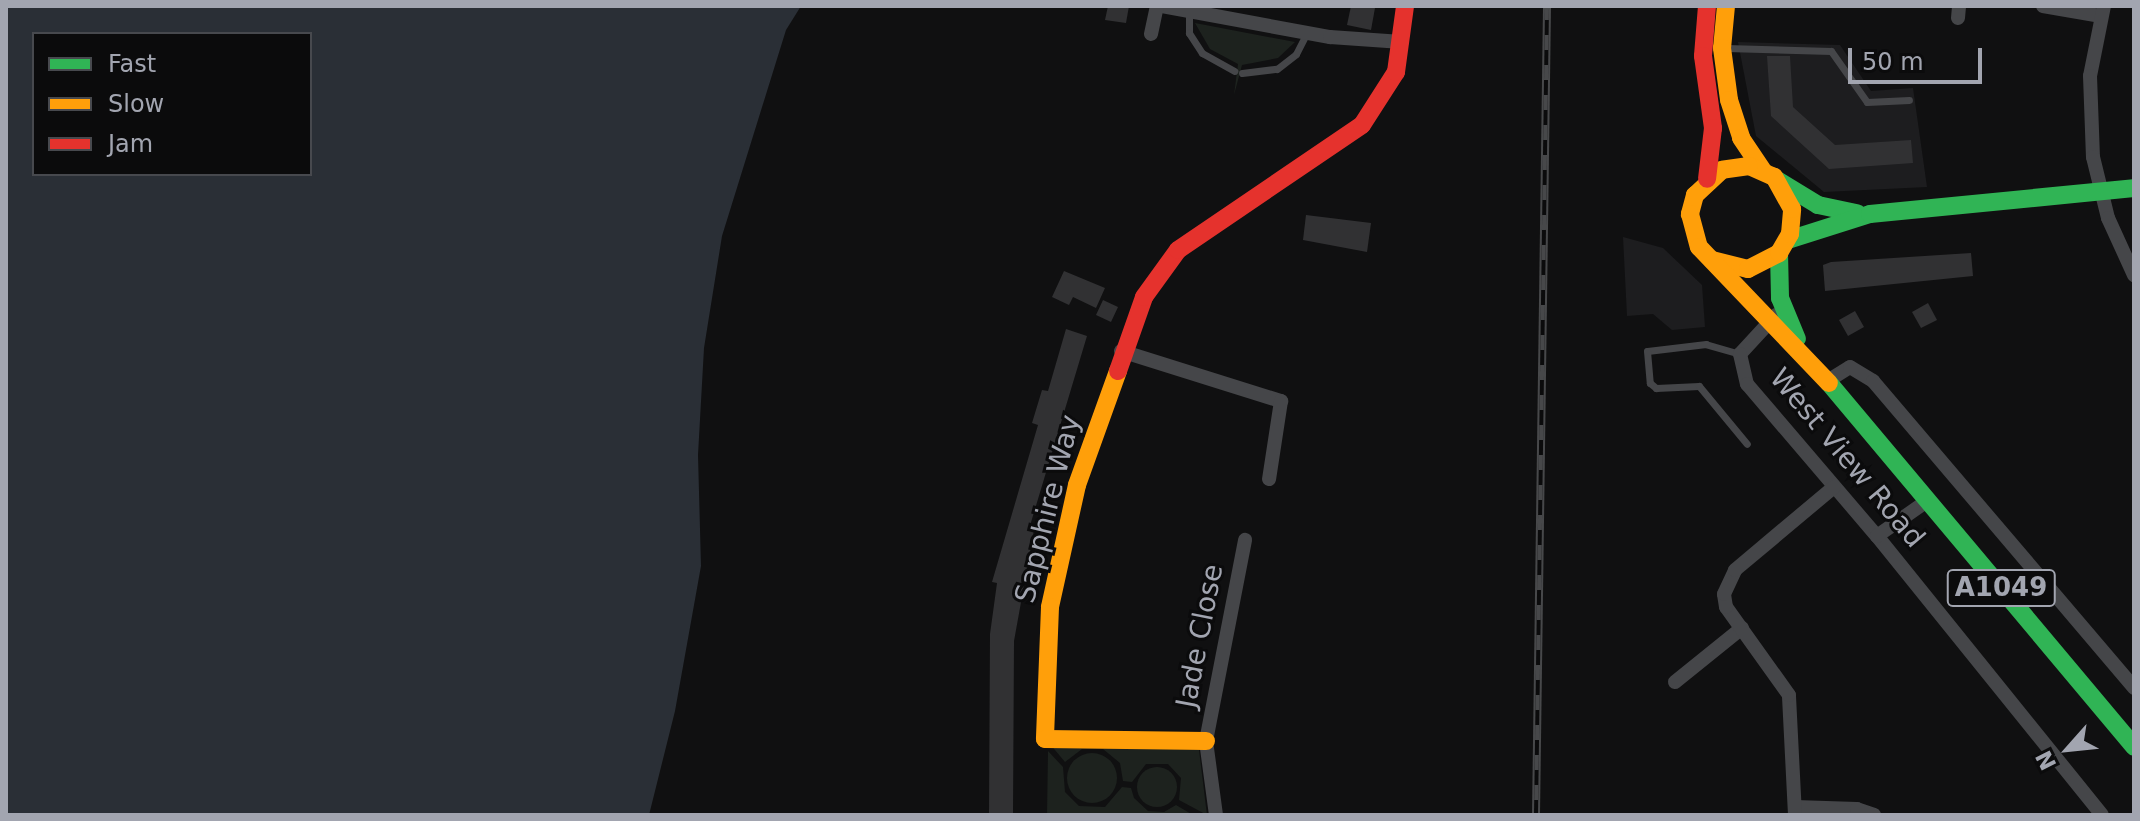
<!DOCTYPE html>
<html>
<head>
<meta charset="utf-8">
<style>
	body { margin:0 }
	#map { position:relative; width:2140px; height:821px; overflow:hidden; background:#101011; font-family:"DejaVu Sans",sans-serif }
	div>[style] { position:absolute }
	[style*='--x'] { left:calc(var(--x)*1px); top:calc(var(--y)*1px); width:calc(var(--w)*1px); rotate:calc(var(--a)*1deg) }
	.built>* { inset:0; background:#1d1d1f }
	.green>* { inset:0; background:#1d221e }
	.round { border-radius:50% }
	.water>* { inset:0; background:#2a2f36 }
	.building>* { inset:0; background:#313133 }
	.lane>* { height:7px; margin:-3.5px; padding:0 3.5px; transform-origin:3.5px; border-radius:3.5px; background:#454649 }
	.street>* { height:14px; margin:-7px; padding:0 7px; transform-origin:7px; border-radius:7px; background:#454649 }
	.fast>* { height:18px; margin:-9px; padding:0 9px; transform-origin:9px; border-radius:9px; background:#30b455 }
	.slow>* { height:18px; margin:-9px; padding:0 9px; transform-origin:9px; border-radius:9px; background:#ff9f0a }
	.jam>* { height:18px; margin:-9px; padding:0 9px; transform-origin:9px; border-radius:9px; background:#e5322d }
	.rail>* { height:8px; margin-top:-4px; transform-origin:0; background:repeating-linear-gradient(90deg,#0b0b0c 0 15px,#47484a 0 30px); box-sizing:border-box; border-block:2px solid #47484a }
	span { translate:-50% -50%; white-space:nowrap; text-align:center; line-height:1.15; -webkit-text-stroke:6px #0b0b0c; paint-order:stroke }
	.shield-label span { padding:2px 6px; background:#0b0b0c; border:2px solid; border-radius:6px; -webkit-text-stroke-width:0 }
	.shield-label { font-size:26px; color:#a2a5b0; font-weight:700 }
	.street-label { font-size:28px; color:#a2a5b0 }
	.frame { position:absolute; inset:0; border:8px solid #a2a5b0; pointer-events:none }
	.legend { position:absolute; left:32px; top:32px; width:280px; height:144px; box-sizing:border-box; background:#0b0b0c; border:2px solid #47494e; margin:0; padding:10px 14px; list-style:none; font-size:24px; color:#a2a5b0 }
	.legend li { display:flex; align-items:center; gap:16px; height:40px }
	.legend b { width:40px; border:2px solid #47494e }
	.north { position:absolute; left:2028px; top:709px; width:80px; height:80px; -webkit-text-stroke:6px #0b0b0c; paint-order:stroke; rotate:243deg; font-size:22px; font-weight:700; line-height:32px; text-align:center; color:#a2a5b0 }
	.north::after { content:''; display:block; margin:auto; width:28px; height:36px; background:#a2a5b0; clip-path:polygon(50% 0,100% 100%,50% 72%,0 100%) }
	.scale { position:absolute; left:1848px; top:48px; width:134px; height:36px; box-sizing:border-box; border:4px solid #a2a5b0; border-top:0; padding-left:10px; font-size:24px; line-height:28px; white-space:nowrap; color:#a2a5b0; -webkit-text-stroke:6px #0b0b0c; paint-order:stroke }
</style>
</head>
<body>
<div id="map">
	<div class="built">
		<div style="clip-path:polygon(1738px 42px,1840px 45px,1871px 91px,1913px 88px,1927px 187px,1824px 192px,1756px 136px)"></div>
		<div style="clip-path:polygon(1623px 237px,1663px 248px,1702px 285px,1705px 327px,1672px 330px,1653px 314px,1627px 316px)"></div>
	</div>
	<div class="green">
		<div style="clip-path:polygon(1195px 23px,1295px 42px,1278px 58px,1242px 65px,1234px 95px,1238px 64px,1210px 49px)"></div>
		<div style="clip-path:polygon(1050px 744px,1199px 750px,1207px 815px,1179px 800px,1181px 778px,1168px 764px,1146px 764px,1132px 782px,1123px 781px,1120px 763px,1103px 749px,1082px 749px,1065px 762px)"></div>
		<div style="clip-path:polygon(1048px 751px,1063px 767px,1065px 792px,1079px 806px,1105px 807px,1122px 787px,1131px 788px,1134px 798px,1148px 811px,1164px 812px,1176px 805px,1193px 815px,1047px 815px)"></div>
		<div class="round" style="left:1067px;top:753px;width:50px;height:50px"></div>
		<div class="round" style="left:1137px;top:767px;width:40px;height:40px"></div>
	</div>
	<div class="water">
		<div style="clip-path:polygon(evenodd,6px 6px,801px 6px,786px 30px,722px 236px,704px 348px,698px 455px,701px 566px,675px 711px,649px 815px,6px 815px,6px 6px,34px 34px,310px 34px,310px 174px,34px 174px,34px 34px)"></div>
	</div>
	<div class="building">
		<div style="clip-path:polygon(1108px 6px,1129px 6px,1126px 23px,1105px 20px)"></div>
		<div style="clip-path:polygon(1351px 6px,1375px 8px,1371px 30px,1347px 25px)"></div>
		<div style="clip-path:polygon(1767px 56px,1790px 56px,1793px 107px,1835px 145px,1911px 140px,1913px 163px,1829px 169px,1771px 116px)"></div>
		<div style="clip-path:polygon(1306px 215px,1371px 223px,1367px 252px,1303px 240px)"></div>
		<div style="clip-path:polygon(1971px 253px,1973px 276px,1825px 291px,1823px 265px,1831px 262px)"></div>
		<div style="clip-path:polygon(1064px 271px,1105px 288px,1096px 308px,1073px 297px,1069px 305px,1052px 297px)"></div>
		<div style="clip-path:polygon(1103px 300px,1118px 307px,1111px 322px,1096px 315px)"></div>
		<div style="clip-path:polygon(1928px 303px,1937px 320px,1921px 328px,1912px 312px)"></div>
		<div style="clip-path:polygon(1855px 311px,1864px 327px,1848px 336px,1839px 320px)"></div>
		<div style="clip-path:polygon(1066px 329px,1087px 336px,1029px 529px,1034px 530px,1014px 641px,1013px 815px,989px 815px,990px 634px,997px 583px,992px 582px,1038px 425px,1032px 423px,1042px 390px,1048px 391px)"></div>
	</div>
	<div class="lane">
		<div style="--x:1189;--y:10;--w:23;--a:90"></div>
		<div style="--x:1189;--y:33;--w:24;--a:57"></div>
		<div style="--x:1202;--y:53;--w:37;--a:29"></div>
		<div style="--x:1726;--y:48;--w:105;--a:1.6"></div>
		<div style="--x:1831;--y:51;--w:62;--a:54.8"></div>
		<div style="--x:1867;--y:102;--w:42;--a:-2.7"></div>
		<div style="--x:1242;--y:73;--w:35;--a:-7"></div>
		<div style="--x:1277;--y:69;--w:24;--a:-38"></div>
		<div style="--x:1296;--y:54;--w:25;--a:-63"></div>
		<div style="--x:1740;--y:354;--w:35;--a:-164"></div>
		<div style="--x:1706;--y:344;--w:59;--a:173.2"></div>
		<div style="--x:1647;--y:351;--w:32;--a:85"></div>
		<div style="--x:1650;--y:383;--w:8;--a:40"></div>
		<div style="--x:1656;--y:388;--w:43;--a:-2.7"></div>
		<div style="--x:1699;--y:386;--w:75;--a:50.4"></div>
	</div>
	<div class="street">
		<div style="--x:1162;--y:6;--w:171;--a:10.5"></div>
		<div style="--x:1330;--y:37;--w:72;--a:4"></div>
		<div style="--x:2043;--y:6;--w:59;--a:9.8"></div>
		<div style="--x:2104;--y:6;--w:71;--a:101.3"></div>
		<div style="--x:2090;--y:76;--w:81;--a:87.9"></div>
		<div style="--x:2093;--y:157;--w:63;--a:76.2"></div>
		<div style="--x:2108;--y:218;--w:63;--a:65.5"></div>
		<div style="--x:1958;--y:18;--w:12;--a:-85"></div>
		<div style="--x:1151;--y:34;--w:29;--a:-78"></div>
		<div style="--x:1776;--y:315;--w:53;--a:132.7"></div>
		<div style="--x:1740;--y:354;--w:31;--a:77"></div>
		<div style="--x:1747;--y:384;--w:200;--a:49.5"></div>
		<div style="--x:1877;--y:536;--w:358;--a:51.1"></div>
		<div style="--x:1121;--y:351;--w:168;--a:17.4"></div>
		<div style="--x:1281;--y:401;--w:79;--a:98.7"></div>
		<div style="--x:1826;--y:382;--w:28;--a:-32"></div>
		<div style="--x:1850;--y:367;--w:27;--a:31"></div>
		<div style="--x:1873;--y:381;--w:403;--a:49.6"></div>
		<div style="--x:1877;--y:536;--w:61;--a:-35"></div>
		<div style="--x:1675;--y:682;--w:86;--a:-38.9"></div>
		<div style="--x:1795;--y:807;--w:62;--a:1.8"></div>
		<div style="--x:1857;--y:809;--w:18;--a:19"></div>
		<div style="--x:1216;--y:815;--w:75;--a:-97.7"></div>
		<div style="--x:1206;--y:741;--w:205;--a:-79"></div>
		<div style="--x:1795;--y:815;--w:120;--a:-92.9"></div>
		<div style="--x:1789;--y:695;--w:108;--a:-125.6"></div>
		<div style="--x:1726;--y:607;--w:13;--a:-99"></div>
		<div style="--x:1724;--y:594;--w:26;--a:-65"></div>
		<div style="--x:1735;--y:570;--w:129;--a:-40"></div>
	</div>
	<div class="fast">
		<div style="--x:1777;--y:180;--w:48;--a:31.4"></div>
		<div style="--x:1818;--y:205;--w:40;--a:12"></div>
		<div style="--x:1788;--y:240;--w:86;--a:-17.6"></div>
		<div style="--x:1870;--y:214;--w:265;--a:-5.6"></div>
		<div style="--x:1779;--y:253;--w:45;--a:88.7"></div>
		<div style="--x:1780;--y:298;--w:44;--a:67.5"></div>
		<div style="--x:1829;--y:383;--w:475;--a:50"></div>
	</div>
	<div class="slow">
		<div style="--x:1726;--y:6;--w:42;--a:95.4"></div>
		<div style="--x:1722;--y:48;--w:52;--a:82.3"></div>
		<div style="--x:1729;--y:100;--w:40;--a:72"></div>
		<div style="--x:1741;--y:138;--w:40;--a:56"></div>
		<div style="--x:1712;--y:260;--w:37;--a:14"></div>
		<div style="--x:1748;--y:269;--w:35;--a:-27"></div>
		<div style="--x:1779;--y:253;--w:22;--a:-60"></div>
		<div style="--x:1790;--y:234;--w:25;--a:-85"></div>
		<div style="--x:1792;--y:209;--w:37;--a:-119"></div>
		<div style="--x:1774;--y:177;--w:27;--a:-156"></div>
		<div style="--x:1749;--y:166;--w:27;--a:172"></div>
		<div style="--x:1722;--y:170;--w:37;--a:137"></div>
		<div style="--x:1695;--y:195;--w:20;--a:105"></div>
		<div style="--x:1690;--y:214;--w:34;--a:75"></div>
		<div style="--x:1699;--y:247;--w:188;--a:46.3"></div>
		<div style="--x:1118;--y:371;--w:121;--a:109.8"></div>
		<div style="--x:1077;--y:485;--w:125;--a:102.5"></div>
		<div style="--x:1050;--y:607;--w:132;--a:92.2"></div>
		<div style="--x:1045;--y:739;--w:161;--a:0.7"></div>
	</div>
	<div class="jam">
		<div style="--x:1707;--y:6;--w:50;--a:94.6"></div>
		<div style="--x:1703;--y:56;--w:73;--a:82.1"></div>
		<div style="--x:1713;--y:128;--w:51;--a:96.7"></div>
		<div style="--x:1118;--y:371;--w:78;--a:-70.6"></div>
		<div style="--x:1144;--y:297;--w:58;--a:-54.1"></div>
		<div style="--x:1178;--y:250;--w:222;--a:-34.2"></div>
		<div style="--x:1362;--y:125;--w:63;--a:-57.3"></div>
		<div style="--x:1396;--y:72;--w:67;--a:-82.2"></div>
	</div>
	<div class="rail">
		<div style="--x:1536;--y:815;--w:809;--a:-89.22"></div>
	</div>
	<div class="shield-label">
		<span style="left:2001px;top:588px">A1049</span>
	</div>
	<div class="street-label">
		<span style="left:1847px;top:458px;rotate:50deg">West View Road</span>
		<span style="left:1048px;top:509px;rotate:-76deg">Sapphire Way</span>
		<span style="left:1200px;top:636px;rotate:-79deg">Jade Close</span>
	</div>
	<div class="frame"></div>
	<ul class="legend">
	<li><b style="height:10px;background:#30b455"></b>Fast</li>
	<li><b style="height:10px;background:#ff9f0a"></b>Slow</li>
	<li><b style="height:10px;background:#e5322d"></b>Jam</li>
	</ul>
	<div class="north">N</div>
	<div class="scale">50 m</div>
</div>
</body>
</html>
